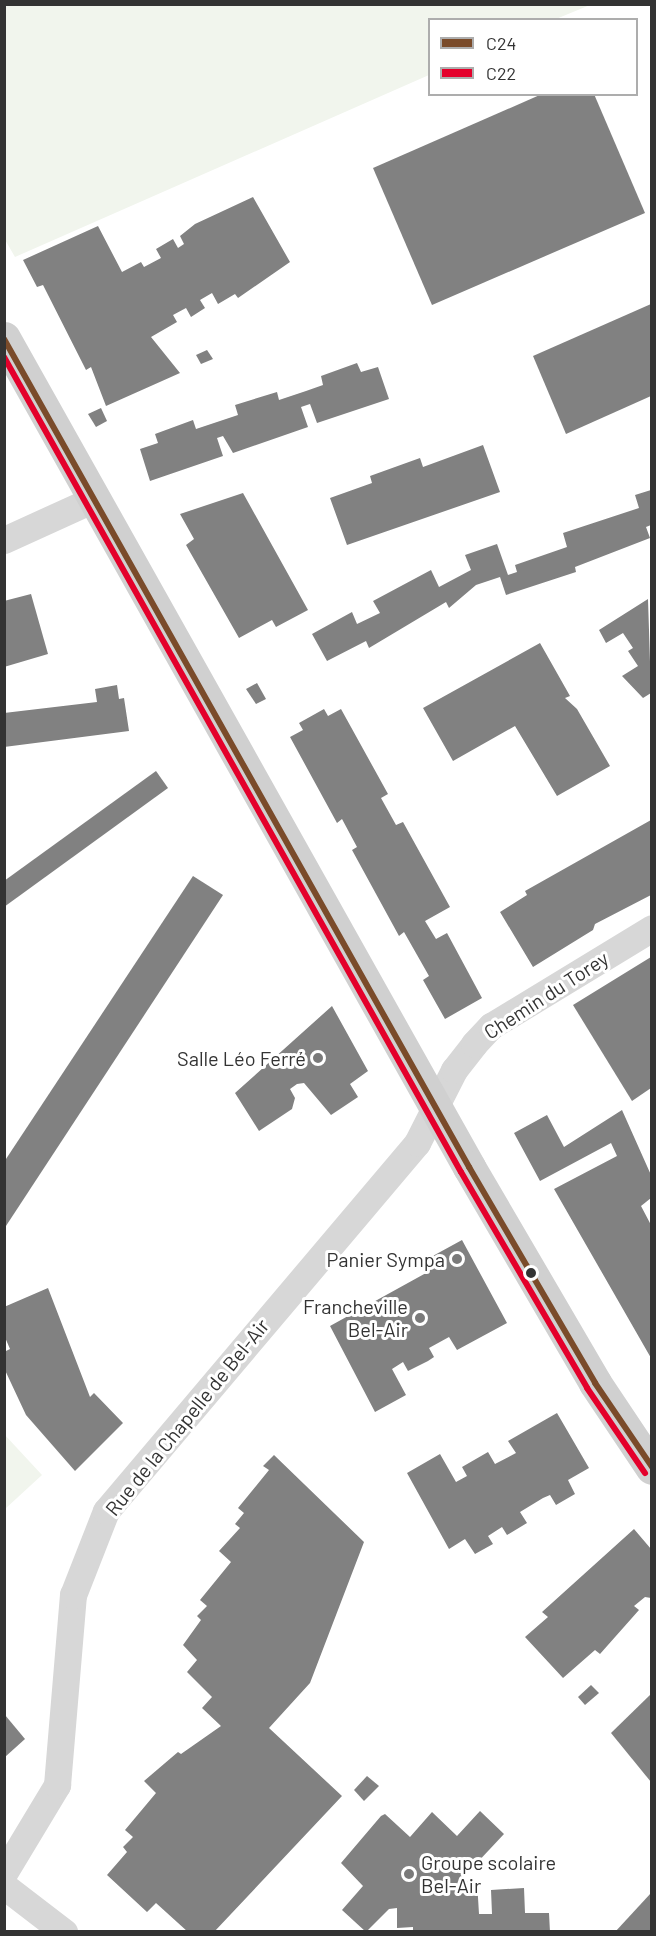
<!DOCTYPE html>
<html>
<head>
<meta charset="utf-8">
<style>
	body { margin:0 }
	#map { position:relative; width:656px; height:1936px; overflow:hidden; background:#fff; font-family:Barlow,sans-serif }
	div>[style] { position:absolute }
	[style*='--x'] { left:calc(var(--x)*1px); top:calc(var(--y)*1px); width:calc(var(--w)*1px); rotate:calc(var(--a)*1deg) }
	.green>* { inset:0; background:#f1f5ed }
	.building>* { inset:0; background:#818181 }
	.street>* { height:27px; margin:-13.5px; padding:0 13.5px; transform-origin:13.5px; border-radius:13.5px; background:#d7d7d7 }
	.secondary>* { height:33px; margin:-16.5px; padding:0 16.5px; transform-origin:16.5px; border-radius:16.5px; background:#d0d0d0 }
	.bus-1>* { height:6px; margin:-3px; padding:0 3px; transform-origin:3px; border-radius:3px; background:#7a4b2a }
	.bus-2>* { height:6px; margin:-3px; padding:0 3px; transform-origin:3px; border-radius:3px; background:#e4002b }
	.dots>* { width:16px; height:16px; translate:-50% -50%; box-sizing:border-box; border:3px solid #fff; border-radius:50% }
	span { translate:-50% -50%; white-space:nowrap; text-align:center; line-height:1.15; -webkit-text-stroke:6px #fff; paint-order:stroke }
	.street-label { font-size:20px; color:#333 }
	.poi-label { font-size:20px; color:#333 }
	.right { translate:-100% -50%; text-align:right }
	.left { translate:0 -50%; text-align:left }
	.frame { position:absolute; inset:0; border:6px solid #333; pointer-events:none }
	.legend { position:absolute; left:428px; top:18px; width:210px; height:78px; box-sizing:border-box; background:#fff; border:2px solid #adadad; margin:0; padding:8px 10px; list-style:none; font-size:18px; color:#333 }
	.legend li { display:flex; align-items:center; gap:12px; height:30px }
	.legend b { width:30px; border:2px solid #adadad }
</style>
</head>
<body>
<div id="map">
	<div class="green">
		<div style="clip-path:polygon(4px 5px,5px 4px,590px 5px,556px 19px,430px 20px,429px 75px,15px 257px,4px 238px)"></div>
		<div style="clip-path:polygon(4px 1434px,42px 1475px,5px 1509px,4px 1509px)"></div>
	</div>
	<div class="building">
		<div style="clip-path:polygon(542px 94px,594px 94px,645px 213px,432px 305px,373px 168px)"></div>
		<div style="clip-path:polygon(253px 197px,290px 262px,238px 298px,235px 294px,218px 304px,212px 293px,200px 300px,205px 308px,191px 317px,186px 308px,173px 315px,177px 322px,151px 337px,180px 373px,106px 406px,91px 367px,86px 370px,43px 285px,37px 287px,23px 260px,98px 226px,122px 272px,141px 262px,144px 267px,161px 258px,156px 249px,173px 239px,178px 248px,184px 244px,180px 236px,195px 224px)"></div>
		<div style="clip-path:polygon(651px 304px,651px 396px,566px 434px,533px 356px)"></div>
		<div style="clip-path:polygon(207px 350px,213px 359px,201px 364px,196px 355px)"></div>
		<div style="clip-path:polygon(357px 363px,361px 372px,378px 367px,389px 399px,317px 423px,310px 404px,301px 407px,308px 427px,233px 453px,223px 436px,217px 438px,223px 456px,150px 481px,140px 449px,158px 443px,155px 434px,193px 420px,196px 429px,238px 415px,235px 405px,277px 392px,279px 400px,306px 391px,323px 385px,321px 376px)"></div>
		<div style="clip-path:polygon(101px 408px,107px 421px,96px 427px,88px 414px)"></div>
		<div style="clip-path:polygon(483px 445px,500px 492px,347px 545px,330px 498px,372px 483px,370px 476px,420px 458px,423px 467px)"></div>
		<div style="clip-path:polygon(651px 490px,651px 525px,646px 527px,650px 538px,575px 567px,576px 572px,506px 595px,500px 577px,476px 585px,449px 608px,446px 602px,369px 648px,366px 641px,327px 661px,312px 634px,352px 612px,357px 624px,380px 613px,373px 601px,431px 570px,439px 587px,471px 570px,465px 555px,497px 544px,508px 575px,517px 572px,515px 565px,567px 547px,563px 533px,639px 508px,635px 495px)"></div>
		<div style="clip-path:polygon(243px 493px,308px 610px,276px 627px,272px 620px,239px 638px,186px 545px,194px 539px,180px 514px)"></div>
		<div style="clip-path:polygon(31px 594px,48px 654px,4px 667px,4px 601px)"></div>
		<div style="clip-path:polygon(648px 599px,651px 693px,643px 698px,622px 676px,638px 666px,628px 651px,633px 648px,623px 633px,606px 643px,599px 630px)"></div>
		<div style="clip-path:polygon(540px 643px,570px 696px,565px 698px,577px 709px,610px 766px,557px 796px,515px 726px,453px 761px,423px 708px)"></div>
		<div style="clip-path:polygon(257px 683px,266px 699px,256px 704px,246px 689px)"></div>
		<div style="clip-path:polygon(117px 685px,119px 699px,124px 698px,129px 731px,4px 747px,4px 713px,97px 702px,95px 689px)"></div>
		<div style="clip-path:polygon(324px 709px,328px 716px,341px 709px,388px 794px,381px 798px,396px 825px,403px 822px,450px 907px,425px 921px,436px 939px,447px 933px,482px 998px,445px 1019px,423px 980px,429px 976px,404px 932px,399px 936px,352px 850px,357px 847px,342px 819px,337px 823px,290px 737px,303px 730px,299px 723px)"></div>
		<div style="clip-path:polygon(156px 771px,168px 788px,4px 907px,4px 881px)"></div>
		<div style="clip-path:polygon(651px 820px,651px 895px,595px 924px,593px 930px,533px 967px,500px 912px,527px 895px,525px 891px)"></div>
		<div style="clip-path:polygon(193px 876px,223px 895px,4px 1229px,4px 1162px)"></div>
		<div style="clip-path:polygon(651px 957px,651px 1088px,632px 1101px,573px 1005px)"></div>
		<div style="clip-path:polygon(332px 1006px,368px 1071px,350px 1084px,358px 1097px,331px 1115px,304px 1083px,297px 1084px,290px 1089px,295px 1098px,292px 1109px,259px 1131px,235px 1093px)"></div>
		<div style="clip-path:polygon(622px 1110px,651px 1175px,651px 1198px,641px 1206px,651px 1225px,651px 1358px,554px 1189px,617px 1156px,611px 1143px,540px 1181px,514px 1133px,547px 1115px,564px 1147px)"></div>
		<div style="clip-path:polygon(462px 1240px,507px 1323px,457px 1350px,449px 1337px,429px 1348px,434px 1357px,428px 1361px,408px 1371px,403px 1362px,392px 1369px,406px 1395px,375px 1412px,330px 1326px,426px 1273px,420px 1263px)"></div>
		<div style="clip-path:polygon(48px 1288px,90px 1397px,94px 1393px,123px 1423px,75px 1471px,26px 1415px,4px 1368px,4px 1352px,10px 1349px,4px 1335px,4px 1307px)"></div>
		<div style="clip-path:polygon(557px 1413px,589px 1468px,568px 1480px,575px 1494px,556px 1505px,550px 1495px,543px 1498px,520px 1512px,527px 1523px,507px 1535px,502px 1527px,488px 1536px,493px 1544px,475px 1554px,465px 1539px,449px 1549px,407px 1473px,440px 1454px,456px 1482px,467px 1476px,462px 1467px,488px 1452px,495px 1464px,516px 1453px,508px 1441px)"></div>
		<div style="clip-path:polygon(274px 1455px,364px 1542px,310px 1683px,269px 1728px,342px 1796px,214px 1932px,188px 1932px,156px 1903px,147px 1912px,107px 1875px,127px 1852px,123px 1847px,133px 1837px,125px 1830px,156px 1793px,144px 1781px,178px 1752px,181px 1754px,221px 1726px,202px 1708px,212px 1697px,187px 1672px,197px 1660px,183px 1645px,201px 1620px,197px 1616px,207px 1606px,200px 1600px,231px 1562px,219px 1551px,240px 1528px,235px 1524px,244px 1513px,238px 1508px,269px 1470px,263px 1466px)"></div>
		<div style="clip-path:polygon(634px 1529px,651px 1549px,651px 1598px,645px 1597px,634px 1606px,639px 1610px,600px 1654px,595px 1650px,563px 1678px,525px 1637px,548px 1617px,542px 1612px)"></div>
		<div style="clip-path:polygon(591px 1685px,599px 1693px,585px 1705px,578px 1697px)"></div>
		<div style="clip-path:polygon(651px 1694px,651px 1782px,611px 1733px)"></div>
		<div style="clip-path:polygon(5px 1715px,25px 1739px,5px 1757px)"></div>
		<div style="clip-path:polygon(367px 1776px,379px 1786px,364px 1801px,354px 1790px)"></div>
		<div style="clip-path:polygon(480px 1811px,504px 1834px,459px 1882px,477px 1881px,479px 1914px,492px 1914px,491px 1890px,524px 1888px,525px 1913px,549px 1913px,550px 1932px,413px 1932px,413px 1927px,397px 1928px,397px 1908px,389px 1909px,366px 1932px,342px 1910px,363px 1886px,341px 1863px,381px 1816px,385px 1814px,410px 1837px,432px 1812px,457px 1836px)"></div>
		<div style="clip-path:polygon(651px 1893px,651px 1932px,615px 1932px)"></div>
	</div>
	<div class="street">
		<div style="--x:4;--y:540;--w:99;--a:-24.5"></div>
		<div style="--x:4;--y:1873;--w:103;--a:-58.9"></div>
		<div style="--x:57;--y:1785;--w:191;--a:-85.2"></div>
		<div style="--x:73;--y:1595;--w:90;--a:-68.6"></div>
		<div style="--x:106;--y:1511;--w:482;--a:-49.8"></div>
		<div style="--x:417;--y:1143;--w:82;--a:-63.1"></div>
		<div style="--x:454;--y:1070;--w:33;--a:-52"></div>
		<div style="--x:474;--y:1044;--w:25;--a:-47"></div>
		<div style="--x:491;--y:1026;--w:188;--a:-31.3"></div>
		<div style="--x:4;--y:1886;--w:76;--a:37.5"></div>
	</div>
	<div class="secondary">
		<div style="--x:4;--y:338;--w:951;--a:60.71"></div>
		<div style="--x:469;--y:1167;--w:250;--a:59.7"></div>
		<div style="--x:595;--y:1383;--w:102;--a:56.2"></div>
	</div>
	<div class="bus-1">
		<div style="--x:4;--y:339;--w:950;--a:60.68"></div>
		<div style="--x:469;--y:1167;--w:250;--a:59.7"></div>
		<div style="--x:595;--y:1383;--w:102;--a:55.8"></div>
	</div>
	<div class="bus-2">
		<div style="--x:4;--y:357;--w:934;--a:60.72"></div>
		<div style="--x:461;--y:1172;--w:250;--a:59.7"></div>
		<div style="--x:587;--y:1388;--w:103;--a:55.7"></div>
	</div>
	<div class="dots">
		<div style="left:318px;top:1058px;background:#7a7a7a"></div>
		<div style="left:457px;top:1259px;background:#7a7a7a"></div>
		<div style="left:531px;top:1273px;background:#333"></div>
		<div style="left:420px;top:1318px;background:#7a7a7a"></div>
		<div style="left:409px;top:1874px;background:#7a7a7a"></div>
	</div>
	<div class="street-label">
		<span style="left:546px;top:995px;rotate:-33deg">Chemin du Torey</span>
		<span style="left:187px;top:1417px;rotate:-51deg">Rue de la Chapelle de Bel-Air</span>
	</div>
	<div class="poi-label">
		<span class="right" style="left:306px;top:1058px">Salle Léo Ferré</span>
		<span class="right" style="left:445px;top:1259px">Panier Sympa</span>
		<span class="right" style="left:408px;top:1318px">Francheville<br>Bel-Air</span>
		<span class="left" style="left:421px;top:1874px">Groupe scolaire<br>Bel-Air</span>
	</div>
	<div class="frame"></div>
	<ul class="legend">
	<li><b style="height:8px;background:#7a4b2a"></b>C24</li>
	<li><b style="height:8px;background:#e4002b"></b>C22</li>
	</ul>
</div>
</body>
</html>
